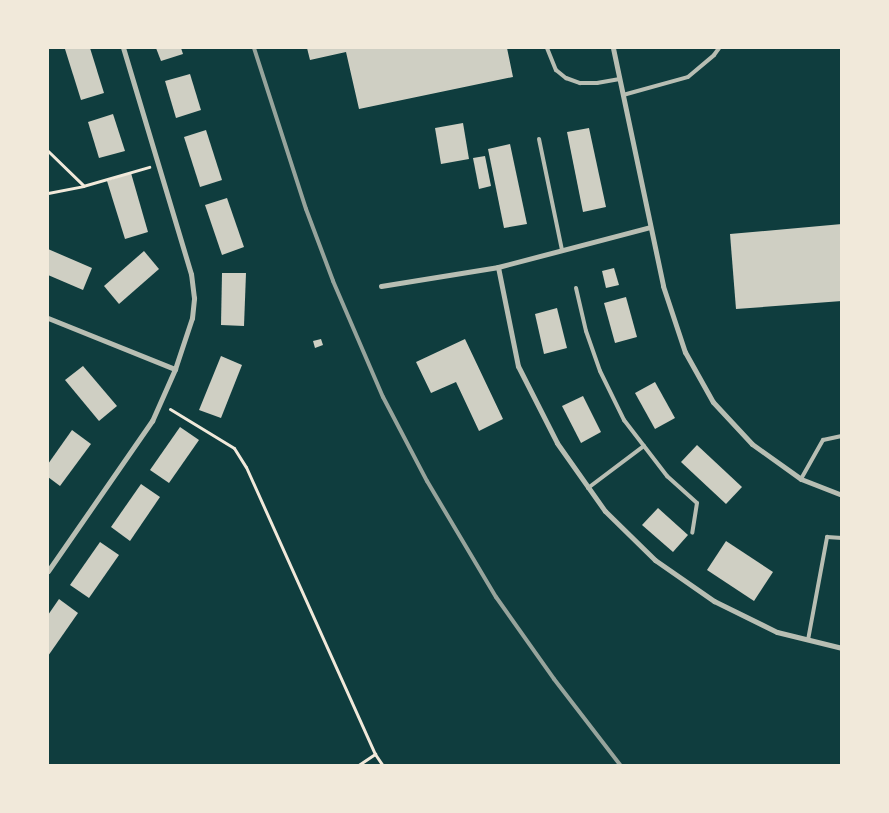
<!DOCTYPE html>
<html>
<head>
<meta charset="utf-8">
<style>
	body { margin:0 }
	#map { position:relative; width:889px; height:813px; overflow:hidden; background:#0f3d3e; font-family:"Golos Text",sans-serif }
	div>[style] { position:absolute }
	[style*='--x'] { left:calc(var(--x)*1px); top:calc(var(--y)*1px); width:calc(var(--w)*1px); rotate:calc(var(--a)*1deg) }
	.building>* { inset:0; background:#cfcfc3 }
	.path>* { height:3px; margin:-1.5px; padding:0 1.5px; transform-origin:1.5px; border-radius:1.5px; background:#f1e9da }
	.service>* { height:4px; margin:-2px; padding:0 2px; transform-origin:2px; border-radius:2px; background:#b8beb3 }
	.minor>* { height:5px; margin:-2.5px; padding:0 2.5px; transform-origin:2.5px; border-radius:2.5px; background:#b8beb3 }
	.rail>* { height:4px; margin:-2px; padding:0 2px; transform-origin:2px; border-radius:2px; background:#97a49c }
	span { translate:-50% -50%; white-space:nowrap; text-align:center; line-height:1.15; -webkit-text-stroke:5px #f1e9da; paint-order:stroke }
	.frame { position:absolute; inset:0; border:49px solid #f1e9da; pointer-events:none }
</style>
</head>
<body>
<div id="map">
	<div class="building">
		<div style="clip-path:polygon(72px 48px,90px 48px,104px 93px,81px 100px,65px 49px)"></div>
		<div style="clip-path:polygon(156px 48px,181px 48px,183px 54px,161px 61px)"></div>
		<div style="clip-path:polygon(307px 48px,507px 48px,513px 77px,359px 109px,346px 52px,310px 60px)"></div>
		<div style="clip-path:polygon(190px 74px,201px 110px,176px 118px,165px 81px)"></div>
		<div style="clip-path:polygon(113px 114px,125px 151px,99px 158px,88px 122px)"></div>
		<div style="clip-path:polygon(463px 123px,469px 159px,441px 164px,435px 128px)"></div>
		<div style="clip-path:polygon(589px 128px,606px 207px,583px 212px,567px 132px)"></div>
		<div style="clip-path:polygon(206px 130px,222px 180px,200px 187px,184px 137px)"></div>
		<div style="clip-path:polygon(510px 144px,527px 224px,504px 228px,488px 149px)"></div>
		<div style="clip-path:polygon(485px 156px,491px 186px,479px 189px,473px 158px)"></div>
		<div style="clip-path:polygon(131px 173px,148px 232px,125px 239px,107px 181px)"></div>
		<div style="clip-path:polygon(227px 198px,244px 247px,222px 255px,205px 205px)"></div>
		<div style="clip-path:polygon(842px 224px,842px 301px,736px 309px,730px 234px)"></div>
		<div style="clip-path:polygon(48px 249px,92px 268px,83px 290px,48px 275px)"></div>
		<div style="clip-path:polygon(144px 251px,159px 269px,119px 304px,104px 286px)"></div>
		<div style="clip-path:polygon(614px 268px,619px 285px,606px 288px,602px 271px)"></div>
		<div style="clip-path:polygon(222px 273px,246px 273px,244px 326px,221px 325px)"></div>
		<div style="clip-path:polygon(626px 297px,637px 337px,615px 343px,604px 303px)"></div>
		<div style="clip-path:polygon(557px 308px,567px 348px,544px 354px,535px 314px)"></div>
		<div style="clip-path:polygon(321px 339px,323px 345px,315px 348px,313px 341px)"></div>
		<div style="clip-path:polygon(465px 339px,503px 419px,479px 431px,456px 382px,431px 393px,416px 362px)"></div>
		<div style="clip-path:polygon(221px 356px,242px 365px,221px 418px,199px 410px)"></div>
		<div style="clip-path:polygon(83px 366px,117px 406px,99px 421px,65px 380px)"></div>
		<div style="clip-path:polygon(655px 382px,675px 418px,655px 429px,635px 393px)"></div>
		<div style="clip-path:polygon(583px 396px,601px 432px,581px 443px,562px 406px)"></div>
		<div style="clip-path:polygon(180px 427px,199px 440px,169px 483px,150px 470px)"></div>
		<div style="clip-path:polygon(72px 430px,91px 444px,60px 486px,48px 477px,48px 464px)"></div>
		<div style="clip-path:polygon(697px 445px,742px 487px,726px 504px,681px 462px)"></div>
		<div style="clip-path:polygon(141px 484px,160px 497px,130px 541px,111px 527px)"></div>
		<div style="clip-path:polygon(658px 508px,688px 535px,673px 552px,642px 525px)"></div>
		<div style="clip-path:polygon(726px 541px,773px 572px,754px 601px,707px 570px)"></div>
		<div style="clip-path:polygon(100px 542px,119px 555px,89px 598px,70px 585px)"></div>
		<div style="clip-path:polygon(59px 599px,78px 613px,48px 656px,48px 615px)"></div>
	</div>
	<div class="path">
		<div style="--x:48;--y:151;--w:49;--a:44.2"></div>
		<div style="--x:48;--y:193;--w:36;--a:-11"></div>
		<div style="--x:83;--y:186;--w:69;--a:-16.1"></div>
		<div style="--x:170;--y:409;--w:75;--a:31.4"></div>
		<div style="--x:234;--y:448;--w:22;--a:58"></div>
		<div style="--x:246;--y:467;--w:315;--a:65.8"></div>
		<div style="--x:375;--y:754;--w:14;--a:56"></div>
		<div style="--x:357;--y:766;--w:22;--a:-34"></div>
	</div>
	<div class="service">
		<div style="--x:547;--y:48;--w:24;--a:68"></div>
		<div style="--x:556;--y:70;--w:13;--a:39"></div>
		<div style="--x:566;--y:78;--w:15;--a:20"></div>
		<div style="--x:580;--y:83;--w:17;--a:0"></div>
		<div style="--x:597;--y:83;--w:23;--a:-10"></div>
		<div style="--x:623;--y:95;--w:67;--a:-15.5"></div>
		<div style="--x:688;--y:77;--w:34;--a:-40"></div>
		<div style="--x:714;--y:55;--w:9;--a:-54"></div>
		<div style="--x:539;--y:139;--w:113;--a:78.3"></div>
		<div style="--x:576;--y:288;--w:44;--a:76.9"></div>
		<div style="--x:586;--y:331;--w:42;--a:70.7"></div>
		<div style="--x:600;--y:371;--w:55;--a:63.9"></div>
		<div style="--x:624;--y:420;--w:71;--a:52.5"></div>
		<div style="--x:667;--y:476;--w:40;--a:42"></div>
		<div style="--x:697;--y:503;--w:30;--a:99"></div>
		<div style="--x:801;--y:479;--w:45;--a:-60.6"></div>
		<div style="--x:823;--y:440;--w:19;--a:-12"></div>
		<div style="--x:588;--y:488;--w:70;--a:-36.9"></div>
		<div style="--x:808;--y:640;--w:105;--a:-79.5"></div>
		<div style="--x:827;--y:537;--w:15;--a:4"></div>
	</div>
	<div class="minor">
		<div style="--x:613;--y:48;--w:243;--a:78.1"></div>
		<div style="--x:663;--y:286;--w:70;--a:71.6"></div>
		<div style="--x:685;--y:352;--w:57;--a:60.8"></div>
		<div style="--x:713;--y:402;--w:57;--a:47.1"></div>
		<div style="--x:752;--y:444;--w:60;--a:35.5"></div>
		<div style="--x:801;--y:479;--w:44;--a:21.3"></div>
		<div style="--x:498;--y:267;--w:101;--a:78.6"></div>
		<div style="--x:518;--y:366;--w:86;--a:63.1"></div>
		<div style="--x:557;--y:443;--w:83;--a:54.8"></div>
		<div style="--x:605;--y:511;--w:70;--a:44.4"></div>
		<div style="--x:655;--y:560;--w:72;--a:34.8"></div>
		<div style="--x:714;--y:601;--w:70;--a:26.2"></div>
		<div style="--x:777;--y:632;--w:67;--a:13.8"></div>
		<div style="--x:381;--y:286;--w:119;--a:-9.2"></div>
		<div style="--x:498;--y:267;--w:157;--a:-14.7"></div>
		<div style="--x:48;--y:318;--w:137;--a:21.9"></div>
		<div style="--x:48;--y:571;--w:183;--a:-55.3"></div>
		<div style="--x:152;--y:421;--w:57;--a:-66.1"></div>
		<div style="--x:175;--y:369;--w:54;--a:-71.6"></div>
		<div style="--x:192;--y:318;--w:20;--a:-84"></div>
		<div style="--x:194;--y:298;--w:24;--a:-97"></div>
		<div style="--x:191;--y:274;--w:236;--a:-106.7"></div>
	</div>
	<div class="rail">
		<div style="--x:254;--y:48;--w:169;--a:72.1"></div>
		<div style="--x:306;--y:209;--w:77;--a:69.4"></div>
		<div style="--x:333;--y:281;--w:126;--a:66.7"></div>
		<div style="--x:383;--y:397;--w:95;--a:62.4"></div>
		<div style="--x:427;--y:481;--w:135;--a:59.3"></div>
		<div style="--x:496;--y:597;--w:100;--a:54.7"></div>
		<div style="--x:554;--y:679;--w:110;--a:52.4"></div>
	</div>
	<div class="frame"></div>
</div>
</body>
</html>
